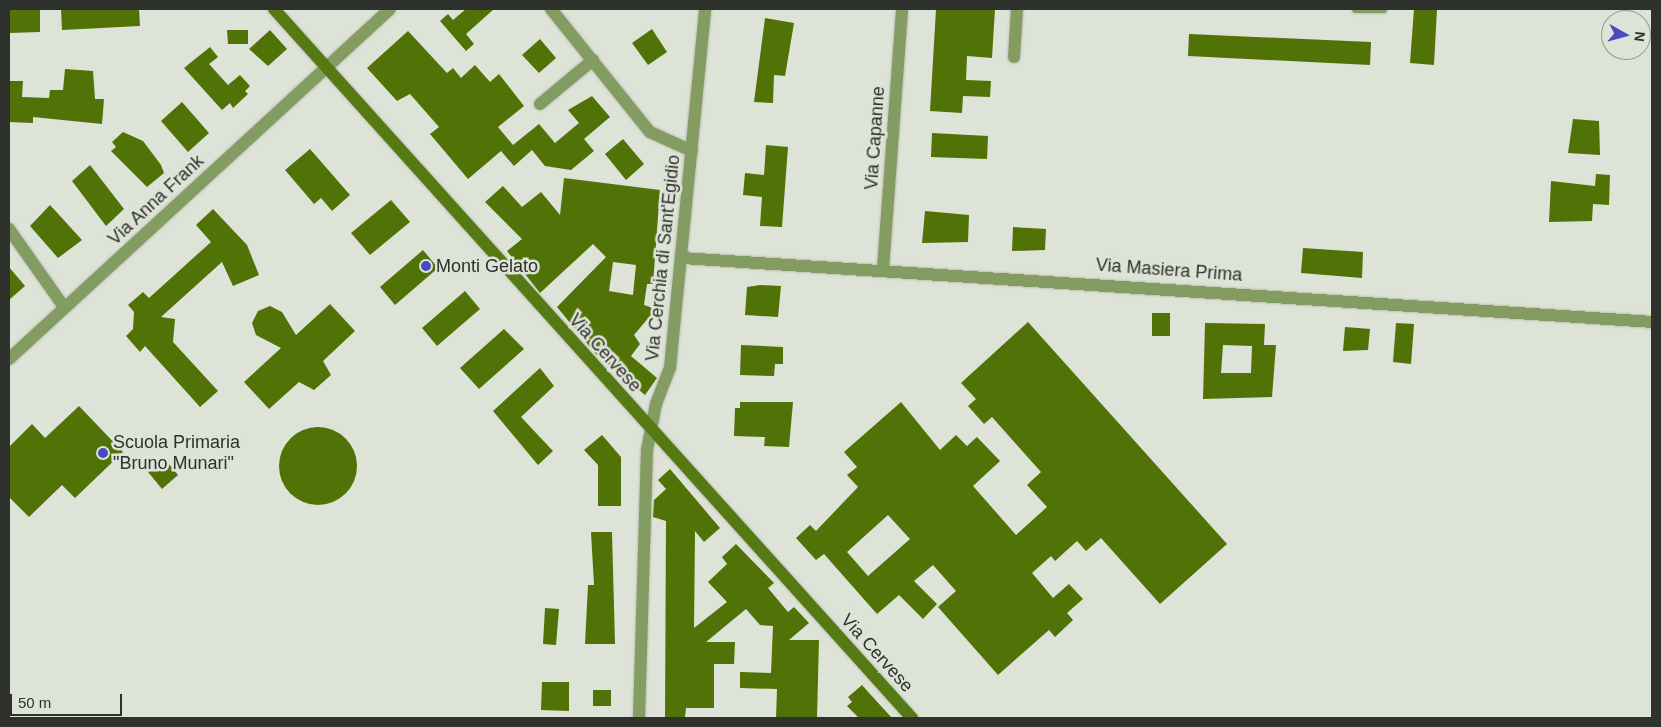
<!DOCTYPE html>
<html>
<head>
<meta charset="utf-8">
<style>
	body { margin:0 }
	#map { position:relative; width:1661px; height:727px; overflow:hidden; background:#dde3d7; font-family:Helvetica,sans-serif }
	div>[style] { position:absolute }
	[style*='--x'] { left:calc(var(--x)*1px); top:calc(var(--y)*1px); width:calc(var(--w)*1px); rotate:calc(var(--a)*1deg) }
	.building>* { inset:0; background:#507206 }
	.round { border-radius:50% }
	.roads { filter:drop-shadow(0 0 1px #babfb5) drop-shadow(0 0 1px #babfb5) }
	.lane>* { height:7px; margin:-3.5px; padding:0 3.5px; transform-origin:3.5px; border-radius:3.5px; background:#839c62 }
	.street>* { height:12px; margin:-6px; padding:0 6px; transform-origin:6px; border-radius:6px; background:#839c62 }
	.secondary>* { height:12px; margin:-6px; padding:0 6px; transform-origin:6px; border-radius:6px; background:#577914 }
	.dots>* { width:14px; height:14px; translate:-50% -50%; box-sizing:border-box; border:2px solid #dde3d7; border-radius:50% }
	span { translate:-50% -50%; white-space:nowrap; text-align:center; line-height:1.15; -webkit-text-stroke:5px #dde3d7; paint-order:stroke }
	.street-label { font-size:18px; color:#2f312d }
	.poi-label { font-size:18px; color:#2f312d }
	.left { translate:0 -50%; text-align:left }
	.frame { position:absolute; inset:0; border:10px solid #2f312d; pointer-events:none }
	.north { position:absolute; left:1601px; top:10px; width:50px; height:50px; box-sizing:border-box; background:#dde3d7; border:1px solid #979c93; border-radius:50%; rotate:97deg; font-size:14px; font-weight:700; line-height:20px; text-align:center; color:#2f312d }
	.north::after { content:''; display:block; margin:auto; width:18px; height:22px; background:#4a49bf; clip-path:polygon(50% 0,100% 100%,50% 72%,0 100%) }
	.scale { position:absolute; left:10px; top:694px; width:112px; height:22px; box-sizing:border-box; border:2px solid #2f312d; border-top:0; padding-left:6px; font-size:15px; line-height:18px; white-space:nowrap; color:#2f312d; -webkit-text-stroke:4px #dde3d7; paint-order:stroke }
</style>
</head>
<body>
<div id="map">
	<div class="building">
		<div style="clip-path:polygon(9px 9px,40px 9px,40px 32px,9px 33px)"></div>
		<div style="clip-path:polygon(61px 9px,139px 9px,140px 26px,62px 30px)"></div>
		<div style="clip-path:polygon(466px 9px,494px 9px,466px 34px,474px 44px,466px 51px,440px 21px,448px 14px,453px 20px)"></div>
		<div style="clip-path:polygon(936px 9px,995px 9px,992px 58px,967px 56px,966px 80px,991px 81px,990px 97px,963px 96px,962px 113px,930px 111px)"></div>
		<div style="clip-path:polygon(1414px 9px,1437px 9px,1434px 65px,1410px 63px)"></div>
		<div style="clip-path:polygon(765px 18px,794px 23px,785px 76px,774px 75px,773px 103px,754px 102px)"></div>
		<div style="clip-path:polygon(652px 29px,667px 52px,648px 65px,632px 43px)"></div>
		<div style="clip-path:polygon(227px 30px,248px 30px,248px 44px,228px 44px)"></div>
		<div style="clip-path:polygon(270px 30px,287px 49px,268px 66px,249px 49px)"></div>
		<div style="clip-path:polygon(408px 31px,447px 73px,453px 68px,461px 78px,475px 65px,490px 82px,499px 74px,524px 106px,498px 127px,513px 145px,539px 124px,555px 143px,579px 123px,568px 110px,592px 96px,610px 117px,584px 139px,594px 151px,571px 170px,545px 166px,532px 150px,514px 166px,501px 151px,468px 179px,430px 134px,439px 127px,410px 94px,397px 101px,367px 68px)"></div>
		<div style="clip-path:polygon(1189px 34px,1371px 42px,1370px 65px,1188px 56px)"></div>
		<div style="clip-path:polygon(540px 39px,556px 58px,539px 73px,522px 55px)"></div>
		<div style="clip-path:polygon(210px 47px,218px 57px,209px 64px,228px 85px,240px 75px,250px 86px,245px 91px,248px 94px,233px 108px,230px 103px,222px 110px,184px 68px)"></div>
		<div style="clip-path:polygon(65px 69px,93px 71px,95px 99px,104px 99px,102px 124px,33px 117px,33px 123px,9px 122px,9px 81px,23px 81px,22px 97px,49px 98px,50px 90px,63px 90px)"></div>
		<div style="clip-path:polygon(182px 102px,209px 133px,188px 152px,161px 121px)"></div>
		<div style="clip-path:polygon(1573px 119px,1599px 121px,1600px 155px,1568px 153px)"></div>
		<div style="clip-path:polygon(123px 132px,143px 141px,161px 165px,164px 173px,147px 187px,111px 151px,116px 147px,112px 142px)"></div>
		<div style="clip-path:polygon(932px 133px,988px 136px,987px 159px,931px 157px)"></div>
		<div style="clip-path:polygon(623px 139px,644px 164px,626px 180px,605px 154px)"></div>
		<div style="clip-path:polygon(766px 145px,788px 147px,782px 227px,760px 226px,762px 197px,743px 195px,745px 173px,764px 175px)"></div>
		<div style="clip-path:polygon(310px 149px,350px 195px,332px 211px,321px 198px,314px 204px,285px 170px)"></div>
		<div style="clip-path:polygon(90px 165px,124px 209px,106px 226px,72px 181px)"></div>
		<div style="clip-path:polygon(1596px 174px,1610px 175px,1609px 205px,1593px 204px,1592px 221px,1549px 222px,1551px 181px,1595px 186px)"></div>
		<div style="clip-path:polygon(evenodd,564px 178px,660px 190px,653px 284px,647px 284px,644px 305px,656px 309px,634px 335px,640px 344px,631px 356px,657px 378px,645px 395px,595px 353px,557px 307px,606px 257px,593px 244px,540px 293px,507px 251px,522px 239px,485px 202px,503px 186px,522px 207px,541px 192px,560px 215px,564px 178px,613px 262px,636px 265px,633px 295px,609px 291px,613px 262px)"></div>
		<div style="clip-path:polygon(391px 200px,410px 222px,370px 255px,351px 233px)"></div>
		<div style="clip-path:polygon(50px 205px,82px 240px,58px 258px,30px 226px)"></div>
		<div style="clip-path:polygon(213px 209px,247px 245px,259px 275px,233px 286px,222px 262px,161px 317px,175px 319px,173px 342px,218px 391px,200px 407px,145px 346px,140px 352px,126px 336px,133px 329px,134px 312px,128px 305px,143px 292px,149px 298px,211px 242px,196px 225px)"></div>
		<div style="clip-path:polygon(925px 211px,969px 215px,968px 242px,922px 243px)"></div>
		<div style="clip-path:polygon(1013px 227px,1046px 229px,1045px 250px,1012px 251px)"></div>
		<div style="clip-path:polygon(1303px 248px,1363px 252px,1362px 278px,1301px 273px)"></div>
		<div style="clip-path:polygon(423px 250px,438px 268px,395px 305px,380px 287px)"></div>
		<div style="clip-path:polygon(9px 267px,25px 286px,9px 300px)"></div>
		<div style="clip-path:polygon(760px 285px,781px 286px,778px 317px,745px 315px,747px 287px)"></div>
		<div style="clip-path:polygon(465px 291px,480px 309px,437px 346px,422px 328px)"></div>
		<div style="clip-path:polygon(330px 304px,355px 331px,323px 361px,331px 375px,314px 390px,299px 382px,269px 409px,244px 382px,281px 348px,256px 335px,252px 323px,258px 311px,270px 306px,282px 312px,296px 335px)"></div>
		<div style="clip-path:polygon(1152px 313px,1170px 313px,1170px 336px,1152px 336px)"></div>
		<div style="clip-path:polygon(evenodd,1028px 322px,1227px 544px,1160px 604px,1101px 538px,1086px 551px,1077px 541px,1055px 561px,1051px 556px,1032px 573px,1053px 598px,1069px 584px,1083px 599px,1067px 613px,1073px 620px,1055px 637px,1049px 630px,998px 675px,938px 607px,956px 591px,933px 565px,914px 581px,937px 604px,923px 619px,899px 595px,877px 614px,824px 554px,816px 560px,796px 538px,810px 525px,816px 531px,858px 487px,847px 475px,857px 467px,844px 452px,901px 402px,940px 450px,956px 435px,967px 446px,977px 437px,1000px 461px,973px 486px,1016px 535px,1047px 507px,1027px 485px,1041px 472px,992px 417px,984px 424px,968px 406px,976px 399px,961px 383px,1028px 322px,888px 515px,910px 539px,868px 576px,847px 552px,888px 515px)"></div>
		<div style="clip-path:polygon(evenodd,1205px 323px,1265px 324px,1264px 345px,1276px 345px,1272px 397px,1203px 399px,1205px 323px,1223px 345px,1252px 346px,1251px 373px,1221px 373px,1223px 345px)"></div>
		<div style="clip-path:polygon(1396px 323px,1414px 324px,1411px 364px,1393px 362px)"></div>
		<div style="clip-path:polygon(1345px 327px,1370px 329px,1368px 350px,1343px 351px)"></div>
		<div style="clip-path:polygon(504px 329px,524px 349px,479px 389px,460px 368px)"></div>
		<div style="clip-path:polygon(741px 345px,783px 347px,783px 364px,775px 364px,774px 376px,740px 375px)"></div>
		<div style="clip-path:polygon(540px 368px,554px 386px,521px 417px,553px 451px,538px 465px,493px 411px)"></div>
		<div style="clip-path:polygon(740px 402px,793px 402px,789px 447px,764px 446px,765px 437px,734px 436px,735px 408px,740px 408px)"></div>
		<div style="clip-path:polygon(79px 406px,123px 452px,75px 498px,62px 485px,29px 517px,9px 497px,9px 447px,32px 424px,45px 438px)"></div>
		<div class="round" style="left:279px;top:427px;width:78px;height:78px"></div>
		<div style="clip-path:polygon(602px 435px,621px 457px,621px 506px,598px 506px,598px 465px,584px 450px)"></div>
		<div style="clip-path:polygon(164px 458px,178px 475px,162px 489px,148px 472px)"></div>
		<div style="clip-path:polygon(670px 469px,720px 528px,704px 542px,695px 531px,694px 628px,727px 602px,708px 582px,727px 564px,722px 557px,736px 544px,774px 583px,768px 588px,788px 612px,794px 607px,809px 623px,789px 640px,819px 640px,817px 718px,776px 718px,777px 689px,740px 688px,740px 672px,771px 673px,773px 626px,760px 625px,746px 609px,706px 642px,735px 642px,734px 664px,714px 664px,714px 708px,686px 708px,685px 717px,665px 717px,666px 521px,653px 517px,654px 500px,666px 489px,658px 480px)"></div>
		<div style="clip-path:polygon(591px 532px,612px 532px,615px 644px,585px 644px,588px 585px,594px 585px)"></div>
		<div style="clip-path:polygon(545px 608px,559px 609px,556px 645px,543px 644px)"></div>
		<div style="clip-path:polygon(542px 682px,569px 682px,569px 711px,541px 710px)"></div>
		<div style="clip-path:polygon(862px 685px,870px 694px,892px 718px,859px 718px,847px 706px,852px 702px,848px 697px)"></div>
		<div style="clip-path:polygon(593px 690px,611px 690px,611px 706px,593px 706px)"></div>
	</div>
	<div class="roads">
		<div class="lane">
			<div style="--x:1355;--y:9;--w:28;--a:0"></div>
		</div>
		<div class="street">
			<div style="--x:551;--y:9;--w:158;--a:51.2"></div>
			<div style="--x:650;--y:132;--w:46;--a:24.3"></div>
			<div style="--x:1014;--y:57;--w:48;--a:-86.4"></div>
			<div style="--x:540;--y:104;--w:69;--a:-39.7"></div>
			<div style="--x:9;--y:229;--w:95;--a:54.8"></div>
			<div style="--x:682;--y:258;--w:972;--a:3.77"></div>
			<div style="--x:883;--y:269;--w:261;--a:-85.8"></div>
			<div style="--x:9;--y:359;--w:517;--a:-42.57"></div>
			<div style="--x:639;--y:718;--w:268;--a:-88.3"></div>
			<div style="--x:647;--y:450;--w:47;--a:-78.9"></div>
			<div style="--x:656;--y:404;--w:39;--a:-69"></div>
			<div style="--x:670;--y:368;--w:361;--a:-84.4"></div>
		</div>
		<div class="secondary">
			<div style="--x:274;--y:9;--w:954;--a:48.02"></div>
		</div>
	</div>
	<div class="dots">
		<div style="left:426px;top:266px;background:#4a49bf"></div>
		<div style="left:103px;top:453px;background:#4a49bf"></div>
	</div>
	<div class="street-label">
		<span style="left:875px;top:138px;rotate:-86deg">Via Capanne</span>
		<span style="left:156px;top:200px;rotate:-43deg">Via Anna Frank</span>
		<span style="left:663px;top:258px;rotate:-84deg">Via Cerchia di Sant'Egidio</span>
		<span style="left:1169px;top:270px;rotate:4deg">Via Masiera Prima</span>
		<span style="left:605px;top:353px;rotate:48deg">Via Cervese</span>
		<span style="left:877px;top:653px;rotate:48deg">Via Cervese</span>
	</div>
	<div class="poi-label">
		<span class="left" style="left:436px;top:266px">Monti Gelato</span>
		<span class="left" style="left:113px;top:453px">Scuola Primaria<br>"Bruno Munari"</span>
	</div>
	<div class="frame"></div>
	<div class="north">N</div>
	<div class="scale">50 m</div>
</div>
</body>
</html>
